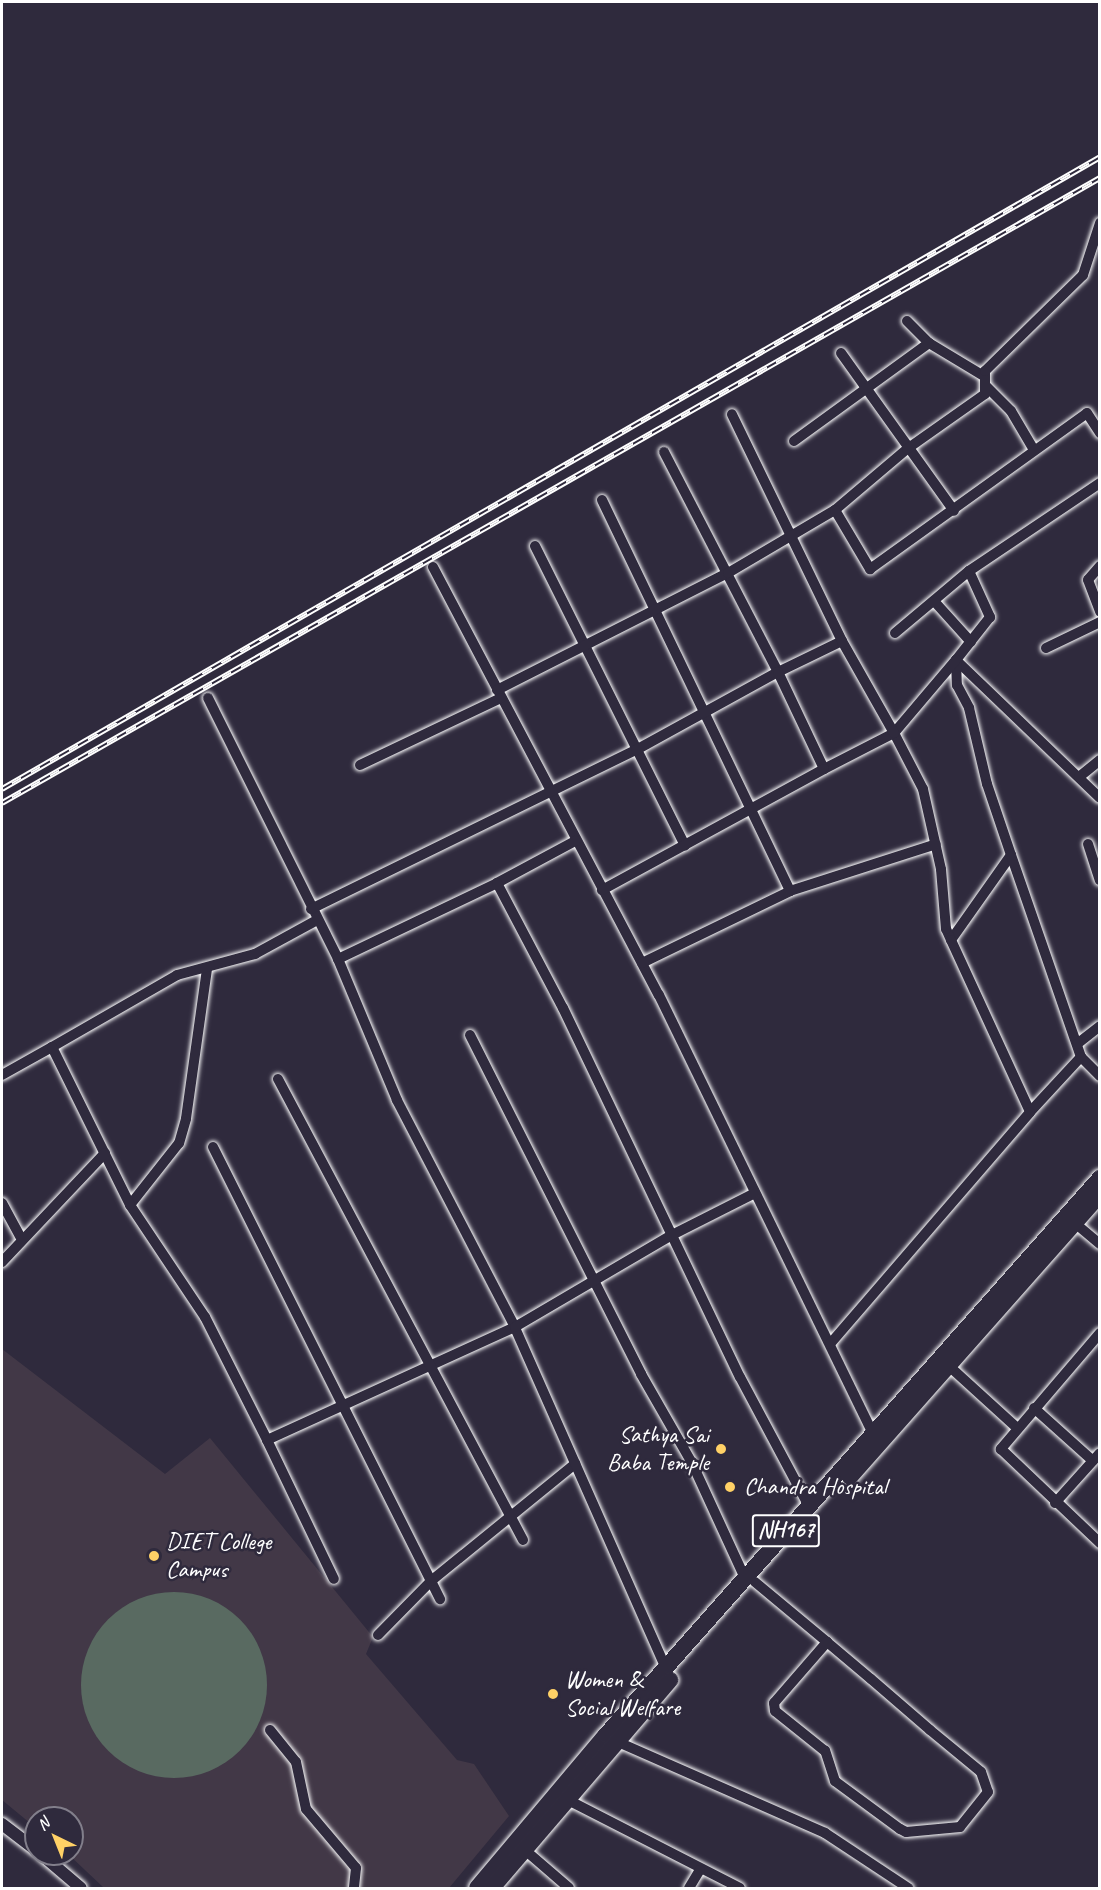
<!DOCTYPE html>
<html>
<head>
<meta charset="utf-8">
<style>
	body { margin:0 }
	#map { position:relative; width:1101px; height:1890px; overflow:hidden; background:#2f2a3d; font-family:Caveat,sans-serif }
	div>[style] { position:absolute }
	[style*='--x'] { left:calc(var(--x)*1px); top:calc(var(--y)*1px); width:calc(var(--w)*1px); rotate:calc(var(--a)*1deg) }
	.built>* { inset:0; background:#423847 }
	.green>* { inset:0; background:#596a61 }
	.round { border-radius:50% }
	.roads { filter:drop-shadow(0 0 2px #fff) drop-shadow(0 0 2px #fff) }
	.minor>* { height:10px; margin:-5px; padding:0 5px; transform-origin:5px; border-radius:5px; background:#2f2a3d }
	.tertiary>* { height:12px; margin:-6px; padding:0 6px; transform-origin:6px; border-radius:6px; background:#2f2a3d }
	.trunk>* { height:16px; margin:-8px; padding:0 8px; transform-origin:8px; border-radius:8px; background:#2f2a3d }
	.rail>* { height:6px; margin-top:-3px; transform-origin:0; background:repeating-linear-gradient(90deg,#2f2a3d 0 11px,#fff 0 22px); box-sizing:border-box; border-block:2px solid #fff }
	.dots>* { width:16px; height:16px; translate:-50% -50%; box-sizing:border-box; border:3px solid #2f2a3d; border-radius:50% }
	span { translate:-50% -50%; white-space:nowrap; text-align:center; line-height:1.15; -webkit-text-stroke:5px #2f2a3d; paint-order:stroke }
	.shield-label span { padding:2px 4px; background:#2f2a3d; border:2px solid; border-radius:4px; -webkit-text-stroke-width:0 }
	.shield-label { font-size:22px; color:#fff; font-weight:700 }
	.poi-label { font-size:24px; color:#fff }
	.right { translate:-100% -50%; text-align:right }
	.left { translate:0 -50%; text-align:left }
	.frame { position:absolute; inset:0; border:3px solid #fff; pointer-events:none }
	.north { position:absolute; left:24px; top:1806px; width:60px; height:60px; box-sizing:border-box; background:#2f2a3d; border:2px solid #827f8b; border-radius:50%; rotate:317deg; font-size:16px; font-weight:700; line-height:24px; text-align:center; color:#fff }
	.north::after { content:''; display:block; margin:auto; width:21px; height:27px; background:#ffd166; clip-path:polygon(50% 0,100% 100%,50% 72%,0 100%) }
</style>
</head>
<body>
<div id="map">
	<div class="built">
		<div style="clip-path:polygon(2px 1349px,165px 1474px,210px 1438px,373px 1637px,366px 1654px,457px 1760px,474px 1764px,509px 1816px,449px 1888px,104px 1888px,68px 1854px,72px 1854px,72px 1818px,36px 1818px,36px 1828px,2px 1800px)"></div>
	</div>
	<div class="green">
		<div class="round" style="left:81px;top:1592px;width:186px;height:186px"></div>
	</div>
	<div class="roads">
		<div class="minor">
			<div style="--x:907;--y:321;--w:31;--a:45"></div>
			<div style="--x:929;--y:343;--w:62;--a:31.1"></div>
			<div style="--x:841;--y:353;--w:194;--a:54.4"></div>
			<div style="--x:986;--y:386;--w:35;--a:45"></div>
			<div style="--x:1011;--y:411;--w:45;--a:59.5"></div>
			<div style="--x:794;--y:441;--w:167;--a:-36"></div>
			<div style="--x:664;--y:452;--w:248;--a:62.6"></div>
			<div style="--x:778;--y:672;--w:71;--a:-25.8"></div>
			<div style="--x:842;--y:641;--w:252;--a:-115.9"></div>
			<div style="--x:602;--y:500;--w:434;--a:64.3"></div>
			<div style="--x:835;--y:510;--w:94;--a:-40.3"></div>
			<div style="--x:907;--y:449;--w:95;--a:-35.2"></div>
			<div style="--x:985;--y:394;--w:23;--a:-90"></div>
			<div style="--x:985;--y:371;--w:137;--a:-44.4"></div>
			<div style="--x:1083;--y:275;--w:55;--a:-71.9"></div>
			<div style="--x:535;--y:546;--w:335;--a:63.4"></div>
			<div style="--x:1100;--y:566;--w:18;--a:131"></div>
			<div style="--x:1088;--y:580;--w:34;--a:69"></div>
			<div style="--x:433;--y:567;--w:484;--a:62.2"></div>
			<div style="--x:659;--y:995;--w:486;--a:64"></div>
			<div style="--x:969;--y:571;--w:51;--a:65.5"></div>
			<div style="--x:990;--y:617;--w:55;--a:128.3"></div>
			<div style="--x:956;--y:660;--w:199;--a:43.8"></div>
			<div style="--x:934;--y:601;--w:55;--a:47.9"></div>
			<div style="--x:895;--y:633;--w:97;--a:-40"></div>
			<div style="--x:969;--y:571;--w:158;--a:-33.9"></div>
			<div style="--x:1046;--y:648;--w:60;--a:-25.7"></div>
			<div style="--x:956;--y:660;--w:25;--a:88"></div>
			<div style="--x:957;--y:685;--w:26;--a:62"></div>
			<div style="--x:969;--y:708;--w:78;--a:76.7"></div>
			<div style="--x:987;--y:784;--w:75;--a:71.3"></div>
			<div style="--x:1011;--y:855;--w:104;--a:125.2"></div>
			<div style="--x:951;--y:940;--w:12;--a:-114"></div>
			<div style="--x:946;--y:929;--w:60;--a:-94.8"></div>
			<div style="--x:941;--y:869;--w:82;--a:-102.7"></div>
			<div style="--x:923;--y:789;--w:63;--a:-117.4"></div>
			<div style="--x:894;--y:733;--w:96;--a:-49.7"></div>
			<div style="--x:497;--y:690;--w:259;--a:-26.9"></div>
			<div style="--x:728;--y:573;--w:124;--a:-30.5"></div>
			<div style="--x:835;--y:510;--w:69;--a:59.3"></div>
			<div style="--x:870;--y:569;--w:267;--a:-35.7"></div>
			<div style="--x:1087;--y:413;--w:24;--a:57"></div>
			<div style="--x:208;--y:698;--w:292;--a:63.5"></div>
			<div style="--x:360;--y:765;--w:156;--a:-25.4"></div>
			<div style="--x:824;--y:769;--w:79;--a:-27.2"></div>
			<div style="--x:894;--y:733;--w:106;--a:-119.5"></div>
			<div style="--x:1079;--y:777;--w:27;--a:-39"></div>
			<div style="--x:1088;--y:844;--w:38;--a:72"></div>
			<div style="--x:497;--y:883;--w:89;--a:-28.3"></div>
			<div style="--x:311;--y:909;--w:362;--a:-26.1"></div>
			<div style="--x:636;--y:750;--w:162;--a:-28.8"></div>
			<div style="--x:778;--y:672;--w:107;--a:64.6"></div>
			<div style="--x:824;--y:769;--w:253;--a:151.4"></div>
			<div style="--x:951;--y:940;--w:189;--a:65.3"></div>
			<div style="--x:1030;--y:1112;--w:75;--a:-47.2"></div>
			<div style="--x:1081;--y:1057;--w:214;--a:-109.1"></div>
			<div style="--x:642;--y:963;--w:165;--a:-25.9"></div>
			<div style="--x:790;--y:891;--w:153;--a:-17.8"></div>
			<div style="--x:207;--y:969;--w:151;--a:98"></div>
			<div style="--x:186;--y:1119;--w:25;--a:106"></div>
			<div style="--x:179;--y:1143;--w:79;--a:128.3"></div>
			<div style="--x:130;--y:1205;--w:135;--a:56.2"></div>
			<div style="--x:205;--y:1317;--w:138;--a:63.2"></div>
			<div style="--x:267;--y:1440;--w:273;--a:-24.5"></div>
			<div style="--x:515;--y:1327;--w:256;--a:-117.5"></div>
			<div style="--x:397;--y:1100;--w:153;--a:-112.7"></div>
			<div style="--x:338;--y:959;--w:176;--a:-25.5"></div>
			<div style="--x:497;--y:883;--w:141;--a:62.2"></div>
			<div style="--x:563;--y:1008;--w:409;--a:64.4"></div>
			<div style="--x:740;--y:1377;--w:146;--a:61.9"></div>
			<div style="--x:470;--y:1035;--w:380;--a:63.2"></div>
			<div style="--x:641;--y:1374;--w:103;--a:60.2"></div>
			<div style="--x:692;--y:1463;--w:127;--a:65.3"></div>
			<div style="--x:1077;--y:1044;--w:29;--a:-38"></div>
			<div style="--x:52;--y:1047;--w:144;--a:-29.9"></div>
			<div style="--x:177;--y:975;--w:81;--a:-15.1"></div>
			<div style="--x:255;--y:954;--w:71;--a:-28.7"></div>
			<div style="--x:1081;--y:1057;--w:27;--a:45"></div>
			<div style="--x:2;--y:1075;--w:57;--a:-29.2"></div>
			<div style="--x:52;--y:1047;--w:176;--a:63.7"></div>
			<div style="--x:278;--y:1079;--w:522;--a:62.01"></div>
			<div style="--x:213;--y:1147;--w:506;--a:63.33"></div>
			<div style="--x:2;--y:1203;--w:42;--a:61.6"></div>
			<div style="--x:1070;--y:1219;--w:39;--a:40"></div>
			<div style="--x:2;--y:1262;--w:150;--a:-46.6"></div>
			<div style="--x:1100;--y:1333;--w:153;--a:130.5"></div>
			<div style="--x:1001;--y:1449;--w:137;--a:43.5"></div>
			<div style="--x:830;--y:1344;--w:306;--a:-49.2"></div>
			<div style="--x:949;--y:1366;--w:91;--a:42.3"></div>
			<div style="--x:1034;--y:1408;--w:79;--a:41.9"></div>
			<div style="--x:267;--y:1440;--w:154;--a:64.3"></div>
			<div style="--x:1055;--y:1503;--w:67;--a:-48"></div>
			<div style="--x:755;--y:1582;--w:94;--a:39.8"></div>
			<div style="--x:827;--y:1642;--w:57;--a:40.1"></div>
			<div style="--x:871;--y:1679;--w:78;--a:40.8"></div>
			<div style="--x:930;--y:1730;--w:66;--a:39.5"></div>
			<div style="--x:981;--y:1772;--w:21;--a:71"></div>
			<div style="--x:988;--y:1792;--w:45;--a:128.7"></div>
			<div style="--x:960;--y:1827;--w:54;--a:174.7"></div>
			<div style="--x:906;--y:1832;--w:7;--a:-153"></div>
			<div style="--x:900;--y:1829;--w:81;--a:-143.6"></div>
			<div style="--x:835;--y:1781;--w:32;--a:-108"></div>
			<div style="--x:825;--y:1751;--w:64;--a:-141.3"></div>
			<div style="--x:775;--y:1711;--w:8;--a:-97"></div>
			<div style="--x:774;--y:1703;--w:81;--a:-49"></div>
			<div style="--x:378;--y:1635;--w:76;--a:-45.5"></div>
			<div style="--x:431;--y:1581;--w:186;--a:-39.1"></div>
			<div style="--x:668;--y:1673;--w:378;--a:-113.9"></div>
			<div style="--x:515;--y:1327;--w:182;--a:-30.4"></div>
			<div style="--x:672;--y:1235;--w:93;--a:-26.8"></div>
			<div style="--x:270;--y:1730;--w:41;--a:50.9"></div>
			<div style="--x:296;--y:1762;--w:48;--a:78"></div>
			<div style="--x:306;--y:1809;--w:77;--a:49.7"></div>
			<div style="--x:356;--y:1868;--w:20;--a:96"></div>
			<div style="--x:618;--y:1742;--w:226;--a:23.7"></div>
			<div style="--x:825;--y:1833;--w:100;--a:33.5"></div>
			<div style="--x:568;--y:1800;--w:193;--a:27.1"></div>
			<div style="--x:525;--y:1850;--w:58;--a:40.8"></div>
			<div style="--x:689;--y:1888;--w:21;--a:-59"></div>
		</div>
		<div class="tertiary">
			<div style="--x:2;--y:1824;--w:43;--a:37.4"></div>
			<div style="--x:41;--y:1854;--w:52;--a:40.4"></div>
		</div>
		<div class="trunk">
			<div style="--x:850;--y:1477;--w:378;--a:-48.5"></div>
			<div style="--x:477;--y:1888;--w:200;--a:-49.9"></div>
			<div style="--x:606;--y:1735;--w:745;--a:-48.43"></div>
			<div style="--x:492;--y:1888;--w:274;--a:-49.4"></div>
		</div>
	</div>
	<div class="rail">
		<div style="--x:2;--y:789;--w:1267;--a:-29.92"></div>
		<div style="--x:2;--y:803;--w:1263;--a:-29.65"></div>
	</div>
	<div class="dots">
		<div style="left:721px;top:1449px;background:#ffd166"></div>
		<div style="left:730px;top:1487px;background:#ffd166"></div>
		<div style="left:154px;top:1556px;background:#ffd166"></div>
		<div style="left:553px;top:1694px;background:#ffd166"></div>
	</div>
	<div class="shield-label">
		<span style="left:786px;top:1531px">NH167</span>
	</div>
	<div class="poi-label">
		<span class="right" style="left:709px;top:1449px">Sathya Sai<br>Baba Temple</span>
		<span class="left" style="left:744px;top:1487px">Chandra Hospital</span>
		<span class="left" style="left:166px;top:1556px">DIET College<br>Campus</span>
		<span class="left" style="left:565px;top:1694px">Women &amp;<br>Social Welfare</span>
	</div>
	<div class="frame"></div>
	<div class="north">N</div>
</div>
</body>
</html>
